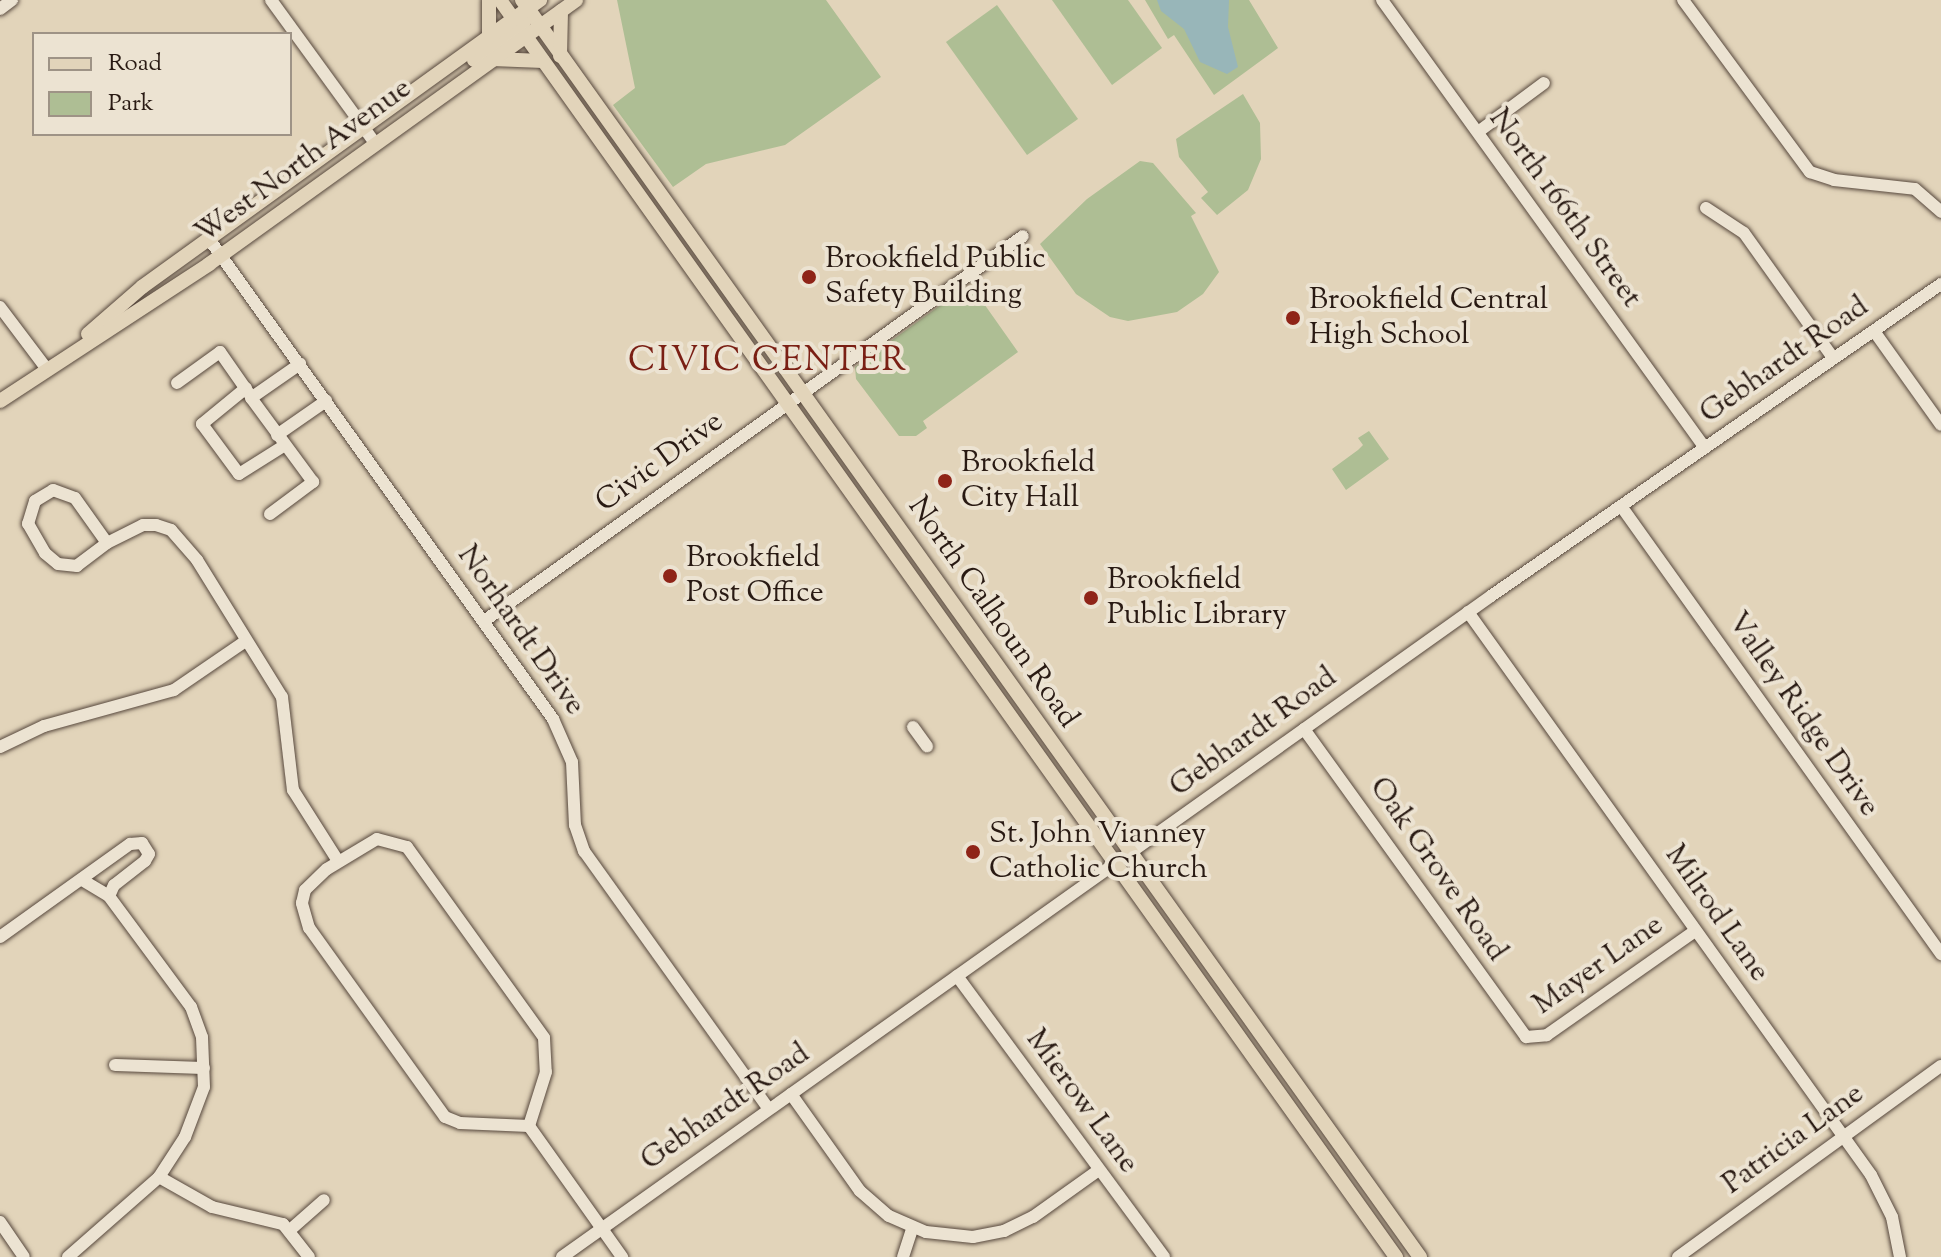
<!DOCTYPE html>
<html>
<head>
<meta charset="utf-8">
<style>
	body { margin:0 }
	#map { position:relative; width:1941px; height:1257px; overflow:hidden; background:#e2d4ba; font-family:"Sorts Mill Goudy",serif }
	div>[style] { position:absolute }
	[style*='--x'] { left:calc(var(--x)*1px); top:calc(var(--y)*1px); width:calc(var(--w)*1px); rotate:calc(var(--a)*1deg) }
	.green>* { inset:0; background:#aebe94 }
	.water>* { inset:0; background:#98b6b9 }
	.roads { filter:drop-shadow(0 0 2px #57483d) drop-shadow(0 0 2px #57483d) }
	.minor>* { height:12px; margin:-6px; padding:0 6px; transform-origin:6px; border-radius:6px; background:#ece3d2 }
	.major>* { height:14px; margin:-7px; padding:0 7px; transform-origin:7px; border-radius:7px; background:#e2d4ba }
	.dots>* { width:22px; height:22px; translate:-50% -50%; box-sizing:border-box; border:4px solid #ece3d2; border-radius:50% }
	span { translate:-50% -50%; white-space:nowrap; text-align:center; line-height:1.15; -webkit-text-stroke:8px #ece3d2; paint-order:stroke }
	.street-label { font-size:30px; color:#291a13 }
	.poi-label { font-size:30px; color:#291a13 }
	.left { translate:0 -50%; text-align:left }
	.quarter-label { font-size:34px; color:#7a1f14; letter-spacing:2px }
	.legend { position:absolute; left:32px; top:32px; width:260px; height:104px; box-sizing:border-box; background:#ece3d2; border:2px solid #9e9386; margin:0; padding:10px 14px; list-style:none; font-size:24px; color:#291a13 }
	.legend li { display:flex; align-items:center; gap:16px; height:40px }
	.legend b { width:40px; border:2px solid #9e9386 }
</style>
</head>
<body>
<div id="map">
	<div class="green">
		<div style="clip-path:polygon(617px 0,826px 0,881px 77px,785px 145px,706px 164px,673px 187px,613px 105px,635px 88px)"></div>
		<div style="clip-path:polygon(1052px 0,1128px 0,1162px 48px,1112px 85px)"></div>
		<div style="clip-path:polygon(1145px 0,1249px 0,1278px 48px,1214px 95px,1174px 35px,1168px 39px)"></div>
		<div style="clip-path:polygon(997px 5px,1078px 119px,1027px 155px,946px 42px)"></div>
		<div style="clip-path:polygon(1243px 94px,1260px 123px,1261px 159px,1248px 190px,1217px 215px,1201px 198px,1208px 192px,1179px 157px,1176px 139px)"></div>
		<div style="clip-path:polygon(1140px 161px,1153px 163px,1196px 213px,1191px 216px,1219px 272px,1203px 294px,1177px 312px,1128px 321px,1110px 317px,1076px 294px,1040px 244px,1087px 199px)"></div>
		<div style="clip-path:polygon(964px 288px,975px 291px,1018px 352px,923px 421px,927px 428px,916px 436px,899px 436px,856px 379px,855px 367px)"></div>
		<div style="clip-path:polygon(1369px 431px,1389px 459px,1346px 490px,1332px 469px,1358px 450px,1363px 445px,1358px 438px)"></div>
	</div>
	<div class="water">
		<div style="clip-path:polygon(1157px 0,1229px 0,1228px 27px,1238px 67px,1227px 74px,1200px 62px,1184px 29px,1161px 11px)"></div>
	</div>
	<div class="roads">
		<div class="minor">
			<div style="--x:271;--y:0;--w:177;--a:54"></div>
			<div style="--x:1382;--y:0;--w:552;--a:54.21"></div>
			<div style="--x:1683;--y:0;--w:214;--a:53.6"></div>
			<div style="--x:1810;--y:172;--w:25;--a:18"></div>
			<div style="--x:1834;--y:180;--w:81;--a:6.3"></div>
			<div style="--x:1915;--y:189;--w:35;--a:41"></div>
			<div style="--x:0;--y:9;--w:15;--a:-37"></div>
			<div style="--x:1478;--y:132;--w:82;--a:-36.6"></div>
			<div style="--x:1706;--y:208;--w:45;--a:33.3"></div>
			<div style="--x:1744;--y:233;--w:153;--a:54.5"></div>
			<div style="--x:209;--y:239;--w:591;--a:54.37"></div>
			<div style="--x:553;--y:719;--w:47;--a:66.2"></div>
			<div style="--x:572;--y:762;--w:63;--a:87.3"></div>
			<div style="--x:575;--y:825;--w:28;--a:71"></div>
			<div style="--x:584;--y:851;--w:317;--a:54.4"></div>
			<div style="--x:0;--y:307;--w:76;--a:53"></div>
			<div style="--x:1874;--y:331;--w:115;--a:54.5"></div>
			<div style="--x:177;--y:383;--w:53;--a:-35.8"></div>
			<div style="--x:220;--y:352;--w:52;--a:55.1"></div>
			<div style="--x:246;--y:388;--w:57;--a:140.7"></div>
			<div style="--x:202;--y:424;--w:62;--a:53.5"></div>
			<div style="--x:239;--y:474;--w:54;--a:-32.2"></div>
			<div style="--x:277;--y:435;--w:60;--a:-34.8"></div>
			<div style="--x:53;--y:490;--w:23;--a:20"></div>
			<div style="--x:75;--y:498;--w:55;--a:54.6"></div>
			<div style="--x:107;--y:543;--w:38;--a:143"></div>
			<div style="--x:77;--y:566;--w:19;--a:-174"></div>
			<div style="--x:58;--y:564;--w:17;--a:-140"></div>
			<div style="--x:45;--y:553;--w:34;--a:-120"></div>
			<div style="--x:28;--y:524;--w:24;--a:-73"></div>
			<div style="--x:35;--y:501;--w:21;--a:-31"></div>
			<div style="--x:1621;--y:506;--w:551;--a:54.46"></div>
			<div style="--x:270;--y:514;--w:54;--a:-36.7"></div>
			<div style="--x:313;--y:482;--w:104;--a:-126.4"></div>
			<div style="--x:251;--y:398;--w:60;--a:-34.8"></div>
			<div style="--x:107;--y:543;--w:40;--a:-26.6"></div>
			<div style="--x:143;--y:525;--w:13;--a:0"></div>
			<div style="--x:156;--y:525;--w:16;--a:18"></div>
			<div style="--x:171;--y:530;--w:40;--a:49"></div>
			<div style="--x:197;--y:560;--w:161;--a:58.2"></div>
			<div style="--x:282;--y:697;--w:94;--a:83.3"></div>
			<div style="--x:293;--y:790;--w:84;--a:57.6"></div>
			<div style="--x:1468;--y:612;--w:692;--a:54.4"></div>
			<div style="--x:1871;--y:1175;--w:47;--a:63.4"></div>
			<div style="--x:1892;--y:1217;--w:41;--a:78.7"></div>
			<div style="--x:484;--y:621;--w:662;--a:-35.54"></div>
			<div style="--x:913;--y:727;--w:24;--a:54"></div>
			<div style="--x:1304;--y:729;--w:380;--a:54.2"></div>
			<div style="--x:1526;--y:1037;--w:21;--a:-5"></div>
			<div style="--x:1547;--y:1035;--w:181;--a:-35.1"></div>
			<div style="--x:0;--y:747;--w:49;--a:-25.5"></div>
			<div style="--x:44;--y:726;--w:135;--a:-15.5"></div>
			<div style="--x:174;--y:690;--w:85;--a:-34.4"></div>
			<div style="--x:377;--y:839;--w:31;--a:15"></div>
			<div style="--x:407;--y:847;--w:235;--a:54.3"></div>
			<div style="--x:544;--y:1038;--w:34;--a:87"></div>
			<div style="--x:546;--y:1072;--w:57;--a:107.5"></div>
			<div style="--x:529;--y:1126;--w:69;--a:-177.5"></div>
			<div style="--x:460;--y:1123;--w:16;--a:-158"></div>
			<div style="--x:445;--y:1117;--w:233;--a:-125.7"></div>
			<div style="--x:309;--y:928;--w:26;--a:-106"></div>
			<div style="--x:302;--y:903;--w:13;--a:-77"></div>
			<div style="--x:305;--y:890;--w:30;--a:-44"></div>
			<div style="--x:327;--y:869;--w:58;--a:-31"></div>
			<div style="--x:0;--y:937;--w:160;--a:-35.6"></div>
			<div style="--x:130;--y:844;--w:12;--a:-5"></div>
			<div style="--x:142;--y:843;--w:13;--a:58"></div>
			<div style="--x:149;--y:854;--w:8;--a:120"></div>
			<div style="--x:145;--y:861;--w:39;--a:142"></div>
			<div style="--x:114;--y:885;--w:12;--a:114"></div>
			<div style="--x:957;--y:976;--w:349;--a:53.6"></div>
			<div style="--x:115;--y:1065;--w:89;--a:1.9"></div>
			<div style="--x:791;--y:1094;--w:119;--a:54.6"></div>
			<div style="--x:860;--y:1191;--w:38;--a:41"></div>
			<div style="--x:889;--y:1216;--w:40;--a:23.4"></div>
			<div style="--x:926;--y:1232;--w:47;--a:6.1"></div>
			<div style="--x:973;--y:1237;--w:32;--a:-11"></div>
			<div style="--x:1004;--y:1231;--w:32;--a:-26"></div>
			<div style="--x:1033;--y:1217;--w:81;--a:-35.5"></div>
			<div style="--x:529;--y:1126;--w:161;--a:54.6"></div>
			<div style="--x:159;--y:1177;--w:61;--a:29.5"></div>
			<div style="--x:212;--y:1207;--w:73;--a:13.5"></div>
			<div style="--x:283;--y:1224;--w:42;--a:51.8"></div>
			<div style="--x:0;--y:1222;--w:42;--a:55.6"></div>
			<div style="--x:290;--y:1230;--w:45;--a:-41.4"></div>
			<div style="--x:68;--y:1257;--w:121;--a:-41.3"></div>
			<div style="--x:159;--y:1177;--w:48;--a:-57"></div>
			<div style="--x:185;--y:1137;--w:53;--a:-69.2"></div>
			<div style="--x:204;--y:1087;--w:50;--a:-92.3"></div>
			<div style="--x:202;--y:1037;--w:32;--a:-110"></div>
			<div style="--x:191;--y:1007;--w:138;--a:-126.5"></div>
			<div style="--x:109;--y:896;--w:31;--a:-149"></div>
			<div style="--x:562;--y:1257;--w:1140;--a:-35.43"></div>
			<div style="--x:1491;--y:596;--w:548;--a:-34.73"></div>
			<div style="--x:903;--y:1257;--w:29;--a:-72"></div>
			<div style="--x:1678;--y:1257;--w:325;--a:-36"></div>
		</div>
		<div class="major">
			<div style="--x:489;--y:0;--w:37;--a:90"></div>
			<div style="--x:500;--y:0;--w:1544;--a:54.52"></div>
			<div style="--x:522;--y:0;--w:1545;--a:54.46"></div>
			<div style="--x:560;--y:56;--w:45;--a:-88.7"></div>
			<div style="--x:492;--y:59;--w:51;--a:2.2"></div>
			<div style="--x:474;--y:60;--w:63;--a:-37.2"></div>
			<div style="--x:88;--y:334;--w:72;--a:-41"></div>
			<div style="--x:142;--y:287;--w:491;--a:-35.8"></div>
			<div style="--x:0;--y:401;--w:250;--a:-33.2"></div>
			<div style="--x:209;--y:264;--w:452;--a:-35.7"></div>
		</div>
	</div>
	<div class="dots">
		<div style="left:809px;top:277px;background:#8f2418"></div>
		<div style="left:1293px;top:318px;background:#8f2418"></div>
		<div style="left:945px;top:481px;background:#8f2418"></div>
		<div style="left:670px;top:576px;background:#8f2418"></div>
		<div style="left:1091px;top:598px;background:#8f2418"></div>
		<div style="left:973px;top:852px;background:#8f2418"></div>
	</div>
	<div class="street-label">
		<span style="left:304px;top:162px;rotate:-36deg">West North Avenue</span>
		<span style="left:1564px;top:209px;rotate:54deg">North 166th Street</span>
		<span style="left:1785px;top:361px;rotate:-35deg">Gebhardt Road</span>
		<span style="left:660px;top:463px;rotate:-36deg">Civic Drive</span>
		<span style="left:992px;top:613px;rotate:55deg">North Calhoun Road</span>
		<span style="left:520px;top:631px;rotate:55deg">Norhardt Drive</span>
		<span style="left:1802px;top:715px;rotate:55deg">Valley Ridge Drive</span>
		<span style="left:1254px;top:733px;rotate:-36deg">Gebhardt Road</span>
		<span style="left:1437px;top:870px;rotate:55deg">Oak Grove Road</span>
		<span style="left:1716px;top:914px;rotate:55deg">Milrod Lane</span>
		<span style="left:1599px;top:966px;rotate:-35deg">Mayer Lane</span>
		<span style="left:1081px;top:1102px;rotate:54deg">Mierow Lane</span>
		<span style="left:726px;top:1108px;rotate:-35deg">Gebhardt Road</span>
		<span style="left:1794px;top:1140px;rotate:-36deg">Patricia Lane</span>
	</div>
	<div class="poi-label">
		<span class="left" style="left:825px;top:277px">Brookfield Public<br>Safety Building</span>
		<span class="left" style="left:1309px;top:318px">Brookfield Central<br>High School</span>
		<span class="left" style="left:961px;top:481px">Brookfield<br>City Hall</span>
		<span class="left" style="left:686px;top:576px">Brookfield<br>Post Office</span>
		<span class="left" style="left:1107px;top:598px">Brookfield<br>Public Library</span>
		<span class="left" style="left:989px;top:852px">St. John Vianney<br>Catholic Church</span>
	</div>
	<div class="quarter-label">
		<span style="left:768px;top:362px">CIVIC CENTER</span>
	</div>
	<ul class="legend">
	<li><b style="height:10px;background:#e2d4ba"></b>Road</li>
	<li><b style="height:22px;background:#aebe94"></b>Park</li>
	</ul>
</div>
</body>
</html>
